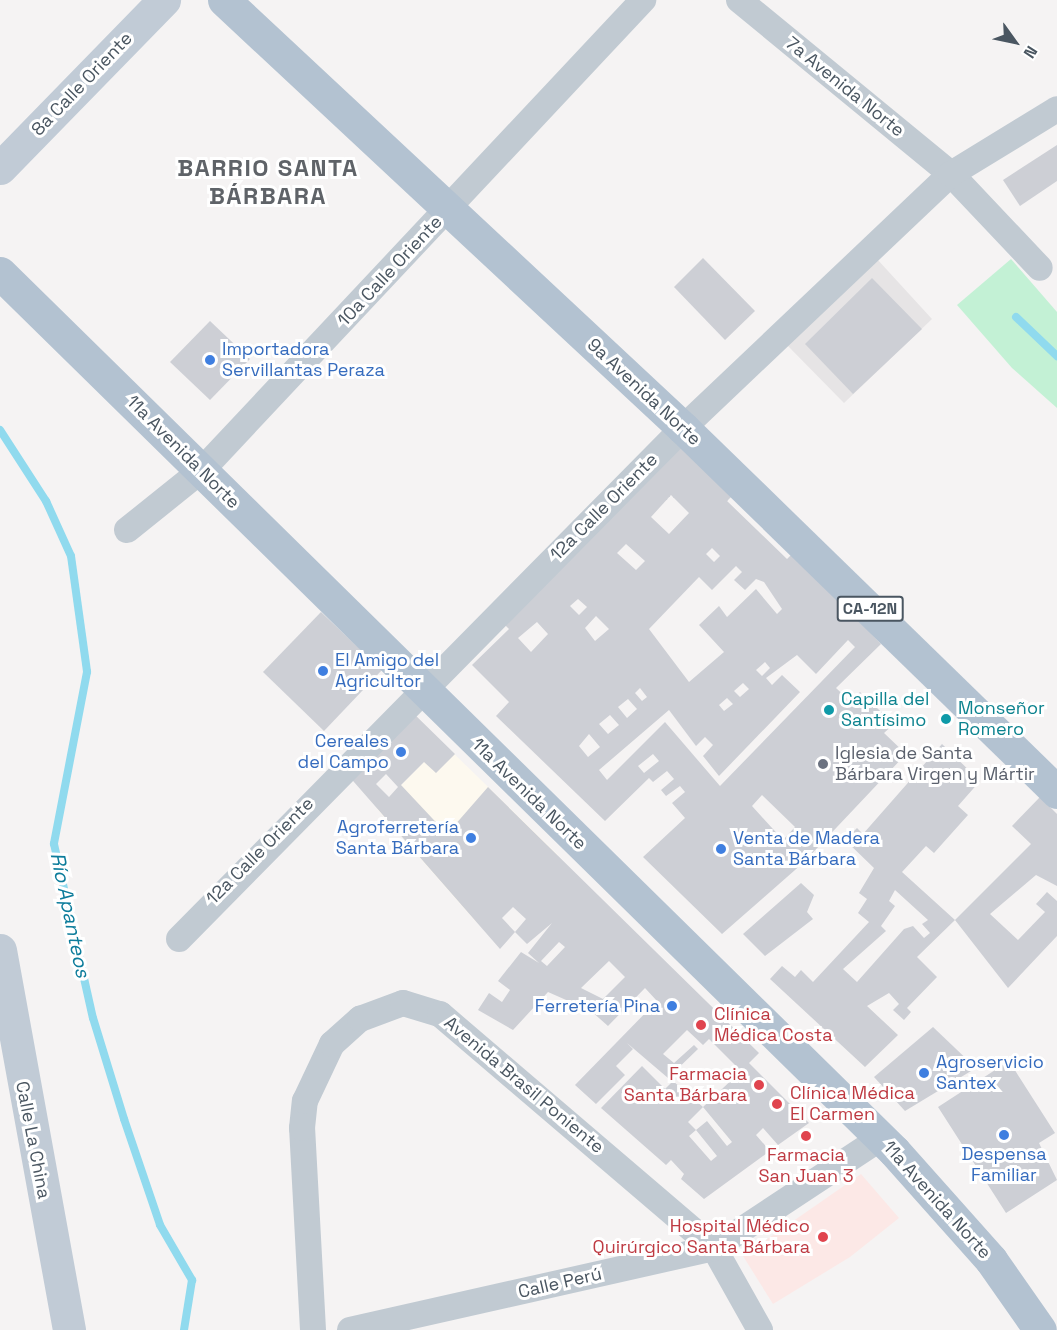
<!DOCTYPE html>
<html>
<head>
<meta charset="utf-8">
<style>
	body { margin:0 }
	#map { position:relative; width:1057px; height:1330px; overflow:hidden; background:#f5f3f3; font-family:"Space Grotesk",sans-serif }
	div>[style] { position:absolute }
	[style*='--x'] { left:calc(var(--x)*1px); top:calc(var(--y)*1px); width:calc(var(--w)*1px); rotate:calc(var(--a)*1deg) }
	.commercial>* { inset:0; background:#fdf9ef }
	.education>* { inset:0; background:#e6e4e5 }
	.medical>* { inset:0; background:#fce8e6 }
	.green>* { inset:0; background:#c3f1d5 }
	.stream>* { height:8px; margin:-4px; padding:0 4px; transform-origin:4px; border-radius:4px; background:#90daee }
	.building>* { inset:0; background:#cdcfd5 }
	.street>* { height:26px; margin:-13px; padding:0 13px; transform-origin:13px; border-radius:13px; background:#c1cad2 }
	.secondary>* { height:33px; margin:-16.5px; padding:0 16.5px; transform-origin:16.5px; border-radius:16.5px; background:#c1cbd6 }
	.primary>* { height:33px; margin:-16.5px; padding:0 16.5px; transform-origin:16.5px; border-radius:16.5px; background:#b3c2d1 }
	.dots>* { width:16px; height:16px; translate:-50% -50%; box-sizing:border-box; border:3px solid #fff; border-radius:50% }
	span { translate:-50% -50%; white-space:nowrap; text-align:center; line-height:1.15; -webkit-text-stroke:6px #fff; paint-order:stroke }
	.shield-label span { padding:2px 4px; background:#fff; border:2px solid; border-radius:4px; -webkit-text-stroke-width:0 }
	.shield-label { font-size:16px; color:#4a5661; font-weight:700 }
	.street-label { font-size:18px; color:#4a5661 }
	.shop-label { font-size:18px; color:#366cbe }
	.left { translate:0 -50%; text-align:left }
	.right { translate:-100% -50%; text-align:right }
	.culture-label { font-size:18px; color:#0d838f }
	.worship-label { font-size:18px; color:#5b616d }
	.health-label { font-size:18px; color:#be3a42 }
	.water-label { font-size:20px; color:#0c7c9b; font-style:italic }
	.district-label { font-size:24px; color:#5f6368; font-weight:700; letter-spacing:1.5px }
	.north { position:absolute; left:985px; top:12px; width:60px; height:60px; -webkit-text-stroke:4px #fff; paint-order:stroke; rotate:123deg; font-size:16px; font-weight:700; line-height:24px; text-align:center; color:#4a5661 }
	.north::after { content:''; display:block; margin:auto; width:21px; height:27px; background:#4a5661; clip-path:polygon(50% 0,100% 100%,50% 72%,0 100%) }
</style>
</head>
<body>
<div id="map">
	<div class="commercial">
		<div style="clip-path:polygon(443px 743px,558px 855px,513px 907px,502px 896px,476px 922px,377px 809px)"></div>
	</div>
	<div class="education">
		<div style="clip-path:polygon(877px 259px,932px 319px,844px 403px,787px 345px)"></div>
	</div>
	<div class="medical">
		<div style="clip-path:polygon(861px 1174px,899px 1218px,850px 1257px,773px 1304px,743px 1256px)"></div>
	</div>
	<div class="green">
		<div style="clip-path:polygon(1011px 259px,1057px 312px,1057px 408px,1012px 368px,957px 305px)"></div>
	</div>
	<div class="stream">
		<div style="--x:1016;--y:317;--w:57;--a:43.6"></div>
		<div style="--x:0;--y:430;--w:85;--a:57.1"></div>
		<div style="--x:46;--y:501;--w:60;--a:65.6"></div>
		<div style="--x:71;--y:556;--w:117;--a:82.1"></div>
		<div style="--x:87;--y:672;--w:175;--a:100.9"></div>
		<div style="--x:54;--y:844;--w:178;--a:77.4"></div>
		<div style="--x:93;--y:1018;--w:106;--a:72.9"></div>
		<div style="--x:124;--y:1119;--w:112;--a:71.2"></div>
		<div style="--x:160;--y:1225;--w:64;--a:59.8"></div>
		<div style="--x:192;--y:1280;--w:51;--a:99.1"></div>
	</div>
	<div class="building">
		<div style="clip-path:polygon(1057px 145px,1057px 181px,1020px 206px,1003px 180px)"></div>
		<div style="clip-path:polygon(703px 258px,755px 311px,725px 340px,674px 287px)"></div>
		<div style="clip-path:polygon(872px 278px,922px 329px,853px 394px,805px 344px)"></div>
		<div style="clip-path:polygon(210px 321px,250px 359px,210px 400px,170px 362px)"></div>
		<div style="clip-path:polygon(evenodd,678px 444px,732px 496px,727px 501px,787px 559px,794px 552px,881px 644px,836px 688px,851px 702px,860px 692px,894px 724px,884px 733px,906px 754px,803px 863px,722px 934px,643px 857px,685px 818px,672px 803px,685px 792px,680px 786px,666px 796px,661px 790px,674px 779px,667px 771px,653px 782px,649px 778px,605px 821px,496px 716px,509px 702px,472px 665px,509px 629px,504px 624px,678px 444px,671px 495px,689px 513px,669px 534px,651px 517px,671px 495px,678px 444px,626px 544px,645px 561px,636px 570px,617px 553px,626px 544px,678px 444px,712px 548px,720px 556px,714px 562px,706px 554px,712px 548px,678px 444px,736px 566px,742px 572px,734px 580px,745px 590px,756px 579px,764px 582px,782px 609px,777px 614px,756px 589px,727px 617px,719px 606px,699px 625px,724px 652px,689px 682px,649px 629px,699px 577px,712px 590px,736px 566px,678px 444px,578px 599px,587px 607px,579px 615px,570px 606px,578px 599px,678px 444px,596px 616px,609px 629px,595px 641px,585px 628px,596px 616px,678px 444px,537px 622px,548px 634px,531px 652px,518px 638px,537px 622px,678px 444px,848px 640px,855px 647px,720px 786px,665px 722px,607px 780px,599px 770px,669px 710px,696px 746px,705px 737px,713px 745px,703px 756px,719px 776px,800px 692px,782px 675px,772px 685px,766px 678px,797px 655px,816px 674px,848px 640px,678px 444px,765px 662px,770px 668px,762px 676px,756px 670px,765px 662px,678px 444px,743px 683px,749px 689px,740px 697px,734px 691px,743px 683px,678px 444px,640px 688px,647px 697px,642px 701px,635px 693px,640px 688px,678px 444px,727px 698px,733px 704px,724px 711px,719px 705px,727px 698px,678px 444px,628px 699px,637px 709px,627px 718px,618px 707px,628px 699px,678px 444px,610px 715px,619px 725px,608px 734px,599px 724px,610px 715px,678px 444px,589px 734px,600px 747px,588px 757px,579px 746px,589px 734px,678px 444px,653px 754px,659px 761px,644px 773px,638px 766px,653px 754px,678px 444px,762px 795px,795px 827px,783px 840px,752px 806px,762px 795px)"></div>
		<div style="clip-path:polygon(321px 612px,382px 670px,324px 731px,263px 672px)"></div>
		<div style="clip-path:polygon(evenodd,410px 710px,455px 754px,436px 773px,424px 762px,401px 785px,447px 834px,488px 787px,759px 1053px,749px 1063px,809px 1123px,778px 1145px,763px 1128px,756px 1135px,770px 1151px,704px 1199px,681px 1179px,684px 1174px,671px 1160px,666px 1165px,601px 1108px,642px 1066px,665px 1089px,673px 1081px,703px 1107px,688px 1122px,696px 1130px,689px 1136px,711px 1161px,717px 1156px,696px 1130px,707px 1121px,727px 1146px,732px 1142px,703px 1107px,741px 1071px,709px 1039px,703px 1045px,687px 1030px,663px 1054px,674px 1063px,694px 1045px,698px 1049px,668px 1078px,627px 1043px,633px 1049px,616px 1066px,625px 1075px,596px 1104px,575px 1085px,657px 1001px,645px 988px,608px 1026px,591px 1011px,548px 992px,513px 1030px,478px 1010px,489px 993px,502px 1002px,510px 990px,498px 981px,521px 952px,539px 963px,528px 953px,552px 923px,527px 944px,515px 932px,500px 949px,347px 774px,410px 710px,386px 774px,398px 787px,389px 797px,376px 784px,386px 774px,410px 710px,513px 907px,526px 919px,515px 932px,502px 918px,513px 907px,410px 710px,559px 942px,565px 947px,547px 966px,541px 961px,559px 942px,410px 710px,609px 961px,625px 977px,603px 999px,581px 988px,609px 961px)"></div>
		<div style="clip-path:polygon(evenodd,942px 744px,980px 781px,958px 806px,968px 815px,934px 853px,926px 846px,902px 872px,955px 920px,917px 957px,937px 977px,907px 1008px,911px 1012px,904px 1020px,893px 1010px,899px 1004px,889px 993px,867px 1006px,898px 1035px,865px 1067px,770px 979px,782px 966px,795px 977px,801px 970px,813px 982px,869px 922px,858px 913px,867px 899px,859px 893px,874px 868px,845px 840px,857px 828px,863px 834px,942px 744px,895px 890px,928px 920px,922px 924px,930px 933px,924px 938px,913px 926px,904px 929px,857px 982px,843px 969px,886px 931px,881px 926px,895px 906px,889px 901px,895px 890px)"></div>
		<div style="clip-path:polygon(1040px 797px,1057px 814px,1057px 886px,1036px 875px,990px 914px,1018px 940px,1045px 912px,1036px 904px,1047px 892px,1057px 901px,1057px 936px,1008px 988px,955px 920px,1031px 844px,1012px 826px)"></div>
		<div style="clip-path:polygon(801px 883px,814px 895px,807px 912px,813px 919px,765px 956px,743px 934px)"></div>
		<div style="clip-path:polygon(933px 1027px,976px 1068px,905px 1111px,874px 1077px)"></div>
		<div style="clip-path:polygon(1009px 1061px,1055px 1133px,1039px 1143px,1057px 1180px,1006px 1213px,938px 1107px)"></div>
	</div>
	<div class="street">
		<div style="--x:739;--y:0;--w:274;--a:39.4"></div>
		<div style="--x:951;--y:174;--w:129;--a:46.6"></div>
		<div style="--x:127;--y:530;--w:96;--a:-38.7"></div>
		<div style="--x:202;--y:470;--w:645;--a:-46.82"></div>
		<div style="--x:179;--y:939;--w:718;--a:-45.4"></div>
		<div style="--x:683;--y:428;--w:369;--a:-43.5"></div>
		<div style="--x:951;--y:174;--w:124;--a:-31.5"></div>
		<div style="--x:313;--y:1330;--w:202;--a:-93.1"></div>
		<div style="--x:302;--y:1128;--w:27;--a:-84"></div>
		<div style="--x:305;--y:1101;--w:63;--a:-64.7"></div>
		<div style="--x:332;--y:1044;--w:38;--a:-42"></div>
		<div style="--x:360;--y:1019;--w:46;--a:-20.4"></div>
		<div style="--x:403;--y:1003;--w:39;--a:17"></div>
		<div style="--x:440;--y:1014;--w:360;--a:40.5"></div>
		<div style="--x:714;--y:1248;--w:94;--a:60.7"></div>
		<div style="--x:350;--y:1330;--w:373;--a:-12.7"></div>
		<div style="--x:714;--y:1248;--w:200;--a:-33.4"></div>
	</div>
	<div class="secondary">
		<div style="--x:0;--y:168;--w:235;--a:-45.7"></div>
		<div style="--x:0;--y:950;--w:386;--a:79.7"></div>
	</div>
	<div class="primary">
		<div style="--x:224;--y:0;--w:628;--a:43"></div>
		<div style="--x:683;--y:428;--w:522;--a:44.22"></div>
		<div style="--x:0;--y:273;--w:1253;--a:44.48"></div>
		<div style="--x:894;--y:1151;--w:146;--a:48.3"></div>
		<div style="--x:991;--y:1260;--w:85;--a:55"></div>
	</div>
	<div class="dots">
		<div style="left:210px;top:360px;background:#3f7fe0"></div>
		<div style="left:323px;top:671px;background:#3f7fe0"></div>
		<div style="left:829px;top:710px;background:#0f9aa8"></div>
		<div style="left:946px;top:719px;background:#0f9aa8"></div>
		<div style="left:401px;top:752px;background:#3f7fe0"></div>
		<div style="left:823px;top:764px;background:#6b7280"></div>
		<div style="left:471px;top:838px;background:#3f7fe0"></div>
		<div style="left:721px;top:849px;background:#3f7fe0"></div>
		<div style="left:672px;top:1006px;background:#3f7fe0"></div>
		<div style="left:701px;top:1025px;background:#e0444e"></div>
		<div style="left:924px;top:1073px;background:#3f7fe0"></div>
		<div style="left:759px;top:1085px;background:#e0444e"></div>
		<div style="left:777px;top:1104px;background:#e0444e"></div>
		<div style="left:1004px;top:1135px;background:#3f7fe0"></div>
		<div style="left:806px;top:1136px;background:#e0444e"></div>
		<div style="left:823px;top:1237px;background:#e0444e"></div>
	</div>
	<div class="shield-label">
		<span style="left:870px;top:609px">CA-12N</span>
	</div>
	<div class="street-label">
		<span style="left:82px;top:84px;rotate:-46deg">8a Calle Oriente</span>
		<span style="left:845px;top:87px;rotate:39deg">7a Avenida Norte</span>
		<span style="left:390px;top:271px;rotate:-47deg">10a Calle Oriente</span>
		<span style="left:644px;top:392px;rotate:43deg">9a Avenida Norte</span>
		<span style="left:183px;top:452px;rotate:45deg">11a Avenida Norte</span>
		<span style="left:604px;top:507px;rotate:-45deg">12a Calle Oriente</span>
		<span style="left:529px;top:794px;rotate:44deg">11a Avenida Norte</span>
		<span style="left:260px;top:851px;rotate:-45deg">12a Calle Oriente</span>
		<span style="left:524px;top:1085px;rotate:40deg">Avenida Brasil Poniente</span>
		<span style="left:33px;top:1140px;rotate:79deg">Calle La China</span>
		<span style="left:937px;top:1200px;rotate:48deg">11a Avenida Norte</span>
		<span style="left:560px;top:1283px;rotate:-13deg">Calle Perú</span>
	</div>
	<div class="shop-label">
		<span class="left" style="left:222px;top:360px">Importadora<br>Servillantas Peraza</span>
		<span class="left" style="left:335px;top:671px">El Amigo del<br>Agricultor</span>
		<span class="right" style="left:389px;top:752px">Cereales<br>del Campo</span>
		<span class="right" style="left:459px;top:838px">Agroferretería<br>Santa Bárbara</span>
		<span class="left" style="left:733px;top:849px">Venta de Madera<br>Santa Bárbara</span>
		<span class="right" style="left:660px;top:1006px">Ferretería Pina</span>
		<span class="left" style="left:936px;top:1073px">Agroservicio<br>Santex</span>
		<span style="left:1004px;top:1165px">Despensa<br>Familiar</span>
	</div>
	<div class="culture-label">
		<span class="left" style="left:841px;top:710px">Capilla del<br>Santísimo</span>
		<span class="left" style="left:958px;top:719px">Monseñor<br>Romero</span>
	</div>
	<div class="worship-label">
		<span class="left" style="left:835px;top:764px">Iglesia de Santa<br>Bárbara Virgen y Mártir</span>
	</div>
	<div class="health-label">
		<span class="left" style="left:714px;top:1025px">Clínica<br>Médica Costa</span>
		<span class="right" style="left:747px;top:1085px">Farmacia<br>Santa Bárbara</span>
		<span class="left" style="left:790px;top:1104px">Clínica Médica<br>El Carmen</span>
		<span style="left:806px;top:1166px">Farmacia<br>San Juan 3</span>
		<span class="right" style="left:810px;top:1237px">Hospital Médico<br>Quirúrgico Santa Bárbara</span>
	</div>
	<div class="water-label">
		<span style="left:70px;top:915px;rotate:78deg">Río Apanteos</span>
	</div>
	<div class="district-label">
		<span style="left:268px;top:182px">BARRIO SANTA<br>BÁRBARA</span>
	</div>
	<div class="north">N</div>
</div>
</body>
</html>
